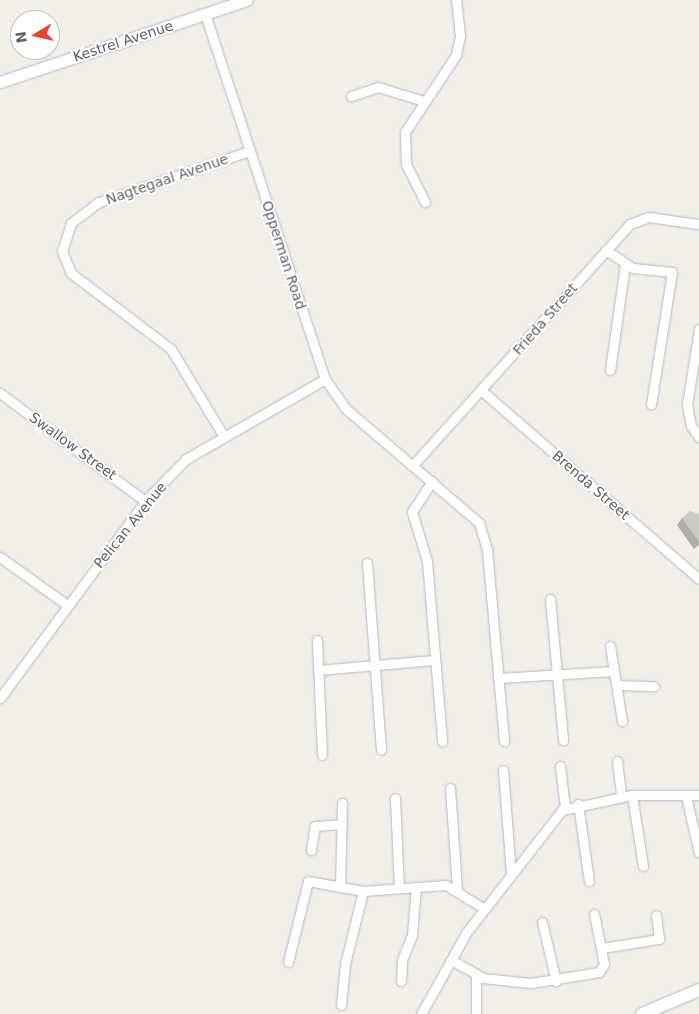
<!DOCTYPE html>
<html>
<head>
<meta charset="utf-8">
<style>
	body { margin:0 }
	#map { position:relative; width:699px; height:1014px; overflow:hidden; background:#f1efe8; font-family:"DejaVu Sans",sans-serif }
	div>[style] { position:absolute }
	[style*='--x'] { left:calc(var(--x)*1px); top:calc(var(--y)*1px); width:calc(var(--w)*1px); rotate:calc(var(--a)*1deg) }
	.roads { filter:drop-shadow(0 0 1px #b5b8bc) drop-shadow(0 0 1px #b5b8bc) }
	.minor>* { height:9px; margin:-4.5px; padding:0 4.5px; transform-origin:4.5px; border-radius:4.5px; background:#fff }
	.tertiary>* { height:11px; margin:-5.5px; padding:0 5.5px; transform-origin:5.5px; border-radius:5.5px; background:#fff }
	.secondary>* { height:12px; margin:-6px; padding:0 6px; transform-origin:6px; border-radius:6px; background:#fff }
	.wall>* { inset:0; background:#afaea9 }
	.building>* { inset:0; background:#cccac5 }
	span { translate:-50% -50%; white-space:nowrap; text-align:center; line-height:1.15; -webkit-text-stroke:4px #fff; paint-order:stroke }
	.street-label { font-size:14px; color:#5f6368 }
	.north { position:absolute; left:10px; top:10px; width:50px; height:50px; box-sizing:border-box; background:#fff; border:1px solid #bfc1c3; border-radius:50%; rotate:261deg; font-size:14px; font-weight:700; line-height:20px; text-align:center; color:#5f6368 }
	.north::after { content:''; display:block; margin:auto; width:18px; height:22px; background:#ea4335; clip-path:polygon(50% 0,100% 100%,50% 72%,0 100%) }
</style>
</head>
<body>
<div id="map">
	<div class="roads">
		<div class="minor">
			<div style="--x:205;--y:14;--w:384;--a:71.8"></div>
			<div style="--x:325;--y:379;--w:35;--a:55"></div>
			<div style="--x:345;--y:408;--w:177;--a:40.6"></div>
			<div style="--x:479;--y:523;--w:28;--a:73"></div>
			<div style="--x:487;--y:550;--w:192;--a:84.9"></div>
			<div style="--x:351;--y:96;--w:28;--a:-18"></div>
			<div style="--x:378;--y:87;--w:48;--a:16.9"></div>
			<div style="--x:425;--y:202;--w:42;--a:-116.6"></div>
			<div style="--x:406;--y:164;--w:32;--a:-92"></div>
			<div style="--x:405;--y:132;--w:92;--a:-56.5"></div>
			<div style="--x:456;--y:55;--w:19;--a:-78"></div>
			<div style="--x:460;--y:36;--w:36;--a:-96"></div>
			<div style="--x:606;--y:250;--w:32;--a:34"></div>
			<div style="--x:633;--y:268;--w:39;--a:6"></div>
			<div style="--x:672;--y:272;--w:134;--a:99"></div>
			<div style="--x:699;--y:329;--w:77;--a:99"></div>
			<div style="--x:687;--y:405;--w:21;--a:79"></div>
			<div style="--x:691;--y:426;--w:14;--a:54"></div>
			<div style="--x:610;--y:370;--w:106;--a:-81.9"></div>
			<div style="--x:482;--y:391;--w:287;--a:40.9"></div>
			<div style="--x:0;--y:393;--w:181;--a:36.7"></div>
			<div style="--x:223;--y:435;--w:100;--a:-121.2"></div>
			<div style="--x:171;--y:349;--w:126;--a:-142.8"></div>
			<div style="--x:71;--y:273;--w:24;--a:-112"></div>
			<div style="--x:62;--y:251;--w:29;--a:-72"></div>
			<div style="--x:71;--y:223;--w:35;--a:-37"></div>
			<div style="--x:99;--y:202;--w:159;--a:-18.7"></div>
			<div style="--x:412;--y:466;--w:326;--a:-48"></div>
			<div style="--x:630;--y:224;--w:19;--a:-21"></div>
			<div style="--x:648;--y:217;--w:51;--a:7.8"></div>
			<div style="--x:432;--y:481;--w:37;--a:123"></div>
			<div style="--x:412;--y:512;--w:51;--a:73"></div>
			<div style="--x:427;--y:561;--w:181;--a:85.2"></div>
			<div style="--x:0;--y:557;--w:82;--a:35.6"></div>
			<div style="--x:367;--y:563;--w:187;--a:85.7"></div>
			<div style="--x:550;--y:599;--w:142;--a:84.7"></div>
			<div style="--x:317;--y:640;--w:115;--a:87.5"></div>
			<div style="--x:610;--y:646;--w:76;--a:80.9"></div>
			<div style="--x:318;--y:670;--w:117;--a:-4.9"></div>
			<div style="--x:498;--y:678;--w:116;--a:-3.5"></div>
			<div style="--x:617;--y:685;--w:37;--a:2"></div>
			<div style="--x:0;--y:698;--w:245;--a:-53.6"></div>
			<div style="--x:145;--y:501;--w:59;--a:-45.7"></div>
			<div style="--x:186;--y:459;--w:160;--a:-29.9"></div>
			<div style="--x:617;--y:761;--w:35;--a:83"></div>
			<div style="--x:560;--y:766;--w:42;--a:83.2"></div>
			<div style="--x:503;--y:770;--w:104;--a:85.6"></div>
			<div style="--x:450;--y:788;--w:101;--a:86"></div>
			<div style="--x:632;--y:795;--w:72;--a:81.2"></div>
			<div style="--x:686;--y:796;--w:58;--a:77.2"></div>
			<div style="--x:395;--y:798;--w:90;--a:87.5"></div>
			<div style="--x:578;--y:804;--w:78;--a:81.9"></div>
			<div style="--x:311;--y:850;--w:24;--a:-81"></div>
			<div style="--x:315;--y:826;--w:27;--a:-4"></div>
			<div style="--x:340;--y:887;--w:84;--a:-88.6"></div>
			<div style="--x:542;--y:922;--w:61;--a:76.7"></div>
			<div style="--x:602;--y:948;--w:58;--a:-9"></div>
			<div style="--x:659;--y:939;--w:24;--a:-97"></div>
			<div style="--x:451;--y:960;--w:37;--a:29"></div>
			<div style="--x:483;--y:978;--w:48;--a:5.9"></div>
			<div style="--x:531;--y:983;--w:69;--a:-9.2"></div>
			<div style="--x:599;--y:972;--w:9;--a:-58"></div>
			<div style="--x:604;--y:964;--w:51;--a:-101.3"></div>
			<div style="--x:288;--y:962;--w:83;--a:-76.1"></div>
			<div style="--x:308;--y:881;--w:56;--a:10.3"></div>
			<div style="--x:363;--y:891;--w:83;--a:-4.1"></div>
			<div style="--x:446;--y:885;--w:44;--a:31.9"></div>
			<div style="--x:476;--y:975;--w:39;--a:90"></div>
			<div style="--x:401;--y:981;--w:21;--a:-87"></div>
			<div style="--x:402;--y:960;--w:27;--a:-68"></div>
			<div style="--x:412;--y:935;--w:48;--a:-85.2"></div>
			<div style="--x:341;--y:1005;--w:41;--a:-84.4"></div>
			<div style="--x:345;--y:964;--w:75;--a:-76.1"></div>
			<div style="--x:421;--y:1014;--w:93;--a:-60.9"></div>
			<div style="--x:466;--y:933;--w:156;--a:-52"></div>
			<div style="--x:562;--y:810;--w:72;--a:-12.1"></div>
			<div style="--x:632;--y:795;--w:67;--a:0"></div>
		</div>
		<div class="tertiary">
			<div style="--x:0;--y:82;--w:260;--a:-18.4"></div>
		</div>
		<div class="secondary">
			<div style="--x:642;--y:1014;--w:62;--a:-22.8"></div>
		</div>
	</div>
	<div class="wall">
		<div style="clip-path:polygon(699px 514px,699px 545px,694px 549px,677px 525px,682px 518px)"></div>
	</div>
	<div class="building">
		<div style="clip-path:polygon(690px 511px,699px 514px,699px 542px,682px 518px)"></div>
	</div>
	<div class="street-label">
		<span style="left:123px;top:41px;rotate:-18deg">Kestrel Avenue</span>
		<span style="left:167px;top:179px;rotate:-19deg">Nagtegaal Avenue</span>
		<span style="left:284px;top:255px;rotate:72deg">Opperman Road</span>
		<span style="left:545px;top:319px;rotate:-49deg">Frieda Street</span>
		<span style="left:73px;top:446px;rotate:36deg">Swallow Street</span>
		<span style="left:591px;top:485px;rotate:41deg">Brenda Street</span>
		<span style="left:130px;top:525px;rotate:-51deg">Pelican Avenue</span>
	</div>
	<div class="north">N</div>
</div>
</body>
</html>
